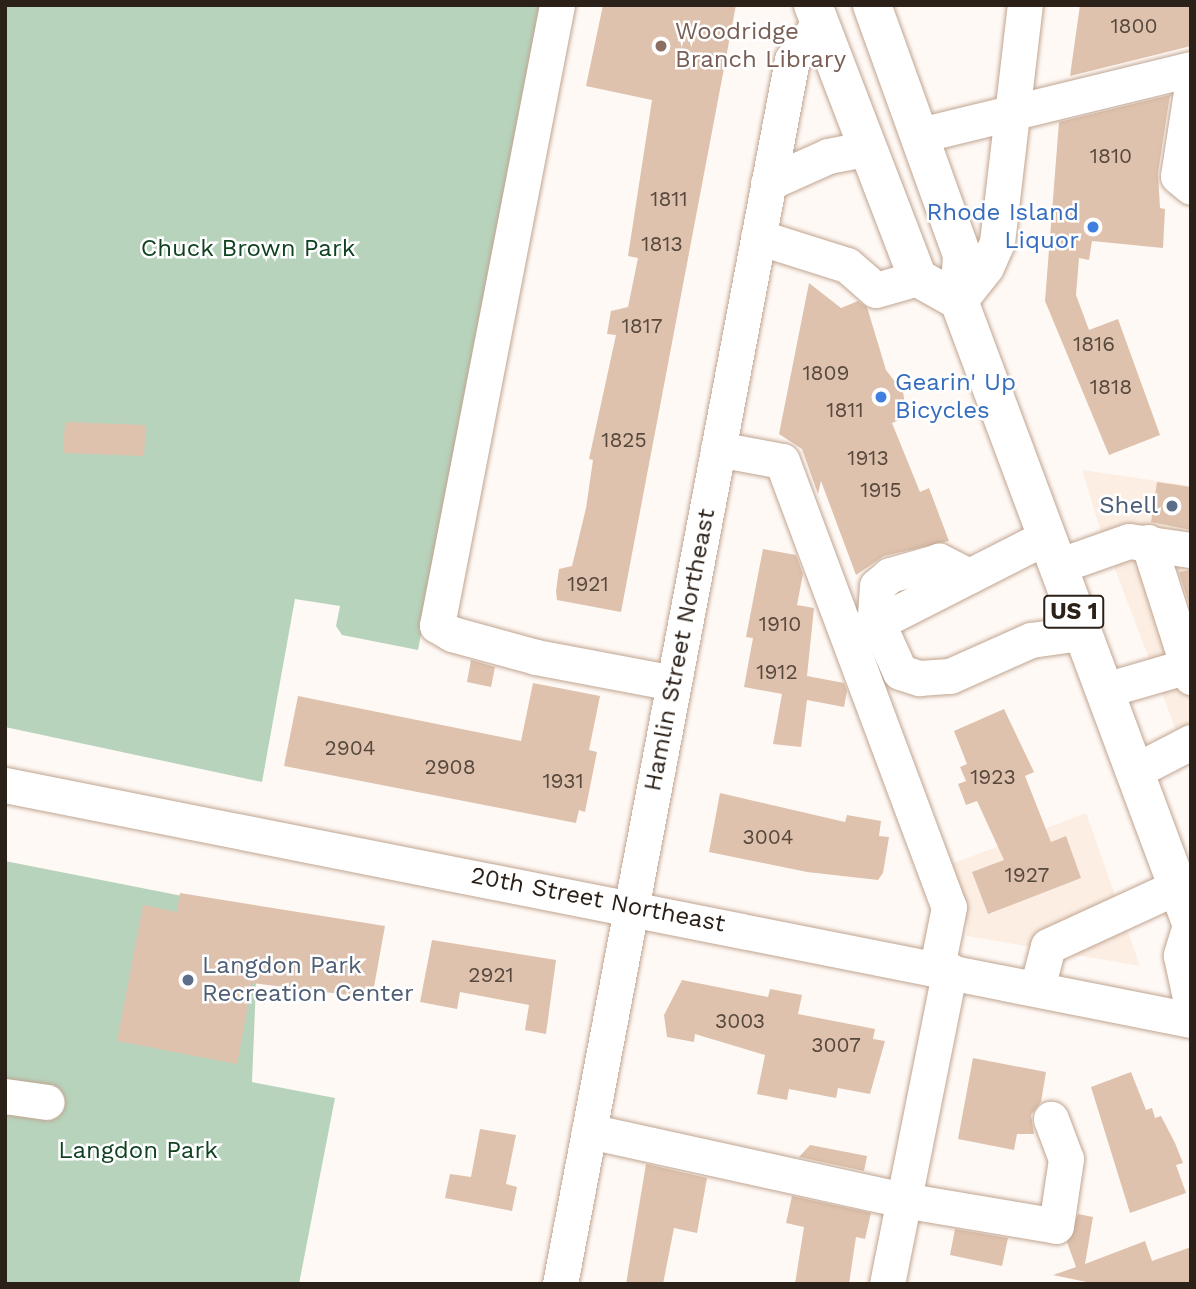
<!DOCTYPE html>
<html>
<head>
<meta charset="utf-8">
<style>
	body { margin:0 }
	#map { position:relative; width:1196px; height:1289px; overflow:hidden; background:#fff9f5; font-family:"Work Sans",sans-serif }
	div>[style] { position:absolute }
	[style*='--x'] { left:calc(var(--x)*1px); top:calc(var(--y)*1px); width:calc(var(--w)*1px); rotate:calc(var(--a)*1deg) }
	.built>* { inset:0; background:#fceee3 }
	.green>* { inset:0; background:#b7d3bc }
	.building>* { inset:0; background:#dec2ad }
	.roads { filter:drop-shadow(0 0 2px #c0a591) drop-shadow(0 0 2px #c0a591) }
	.minor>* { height:35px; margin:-17.5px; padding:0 17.5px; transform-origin:17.5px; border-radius:17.5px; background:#fff }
	.major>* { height:38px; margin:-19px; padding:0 19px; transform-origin:19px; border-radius:19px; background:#fff }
	.dots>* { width:19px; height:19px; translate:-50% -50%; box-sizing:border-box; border:4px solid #fff; border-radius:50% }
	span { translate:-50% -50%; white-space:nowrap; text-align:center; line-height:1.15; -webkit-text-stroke:5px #fff; paint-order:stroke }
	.number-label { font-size:21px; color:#58493e }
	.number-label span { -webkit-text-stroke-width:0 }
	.shield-label span { padding:2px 5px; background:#fff; border:2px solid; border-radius:5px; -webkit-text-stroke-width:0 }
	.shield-label { font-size:23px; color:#2b2119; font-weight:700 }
	.education-label { font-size:24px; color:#785e54 }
	.left { translate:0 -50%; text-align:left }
	.shop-label { font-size:24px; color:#366cbe }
	.right { translate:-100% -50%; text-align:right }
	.park-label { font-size:24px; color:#104121 }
	.service-label { font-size:24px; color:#4e5e75 }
	.street-label { font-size:24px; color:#2b2119 }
	.frame { position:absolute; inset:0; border:7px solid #2b2119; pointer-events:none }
</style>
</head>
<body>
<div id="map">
	<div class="built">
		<div style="clip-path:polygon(1082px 470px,1191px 486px,1191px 770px,1101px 532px)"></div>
		<div style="clip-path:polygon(1086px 813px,1140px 966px,967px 936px,968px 926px,946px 866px)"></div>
	</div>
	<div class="green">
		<div style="clip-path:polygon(5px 5px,542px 5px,418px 650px,342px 635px,336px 626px,340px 606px,295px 599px,262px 782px,5px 727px)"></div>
		<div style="clip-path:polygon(5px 861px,259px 911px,252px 1082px,335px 1098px,299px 1284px,5px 1284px)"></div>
	</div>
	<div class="building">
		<div style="clip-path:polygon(603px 5px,736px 5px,621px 612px,557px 600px,556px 591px,559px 569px,572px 566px,586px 508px,593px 460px,589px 459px,616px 335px,607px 334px,611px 311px,628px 307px,638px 258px,628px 256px,652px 100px,586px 86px)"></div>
		<div style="clip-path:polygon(1080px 5px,1191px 5px,1191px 46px,1070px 76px)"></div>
		<div style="clip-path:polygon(1170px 95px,1158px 173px,1160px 208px,1165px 209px,1163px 248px,1092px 241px,1089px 260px,1079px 258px,1076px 295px,1089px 330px,1118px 319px,1160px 435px,1109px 455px,1045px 301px,1059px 122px)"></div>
		<div style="clip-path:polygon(809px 283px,841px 308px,858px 301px,867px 307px,886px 370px,903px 392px,907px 417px,892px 423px,920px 492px,929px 488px,949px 541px,884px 556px,856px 575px,821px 481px,818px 494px,802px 449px,779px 434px)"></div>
		<div style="clip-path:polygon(65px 422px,146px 425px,144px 456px,63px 453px)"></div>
		<div style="clip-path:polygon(1157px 482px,1191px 487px,1191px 530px,1151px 522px)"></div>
		<div style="clip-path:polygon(763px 549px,796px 555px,803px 574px,797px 605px,814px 608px,807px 676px,844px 683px,847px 691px,844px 707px,807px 700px,801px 747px,773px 744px,782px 694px,744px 687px,753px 638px,746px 637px)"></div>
		<div style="clip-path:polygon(1191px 570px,1191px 610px,1179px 572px)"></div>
		<div style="clip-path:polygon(471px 660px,495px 667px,491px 687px,467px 682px)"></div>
		<div style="clip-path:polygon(533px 683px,600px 696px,589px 750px,597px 752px,585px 812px,579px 810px,576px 823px,284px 766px,298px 696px,521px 741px)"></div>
		<div style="clip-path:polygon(1004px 709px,1034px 772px,1025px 776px,1051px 842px,1066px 836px,1081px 878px,988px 914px,972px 872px,1004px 860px,977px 801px,966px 805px,958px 784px,966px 781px,960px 767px,967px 764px,954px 731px)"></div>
		<div style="clip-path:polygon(720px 793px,845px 822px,847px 815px,881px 821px,879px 836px,889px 837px,883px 873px,878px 880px,807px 872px,709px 852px)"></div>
		<div style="clip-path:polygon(180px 893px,385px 926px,372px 998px,252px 983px,237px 1064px,117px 1041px,143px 905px,177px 912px)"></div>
		<div style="clip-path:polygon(432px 940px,556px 960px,546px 1034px,525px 1030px,529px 1005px,460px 992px,457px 1009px,420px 1002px)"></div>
		<div style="clip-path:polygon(682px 980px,768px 997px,770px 989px,802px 995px,798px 1014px,875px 1029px,873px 1039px,885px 1041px,870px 1094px,838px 1088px,836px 1098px,789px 1089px,787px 1100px,757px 1094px,765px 1055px,695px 1034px,694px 1042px,667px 1037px,664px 1015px)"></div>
		<div style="clip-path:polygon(973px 1058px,1046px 1072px,1041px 1102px,1031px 1115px,1034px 1134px,1017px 1134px,1014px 1150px,958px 1139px)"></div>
		<div style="clip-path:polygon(1131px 1072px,1146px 1110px,1152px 1108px,1155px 1118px,1161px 1116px,1175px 1143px,1183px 1163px,1176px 1165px,1186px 1193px,1130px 1213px,1091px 1087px)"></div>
		<div style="clip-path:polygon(480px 1129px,516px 1135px,506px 1184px,517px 1187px,512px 1211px,445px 1198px,450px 1174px,471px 1177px)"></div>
		<div style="clip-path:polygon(810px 1145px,867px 1156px,864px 1171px,799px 1157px)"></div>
		<div style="clip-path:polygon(646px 1164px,707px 1178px,697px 1233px,674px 1228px,663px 1284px,626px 1284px)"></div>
		<div style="clip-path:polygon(792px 1196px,871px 1213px,865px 1239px,856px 1237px,849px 1284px,795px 1284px,804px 1227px,786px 1223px)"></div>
		<div style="clip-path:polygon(1078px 1214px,1093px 1217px,1085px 1264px,1145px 1241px,1152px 1261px,1191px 1247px,1191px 1284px,1096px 1284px,1053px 1275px,1076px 1267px,1067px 1242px)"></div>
		<div style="clip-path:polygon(955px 1229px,1008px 1238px,1002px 1266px,950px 1255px)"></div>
	</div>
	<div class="roads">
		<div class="minor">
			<div style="--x:557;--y:5;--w:632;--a:100.95"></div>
			<div style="--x:437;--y:625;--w:17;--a:31"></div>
			<div style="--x:452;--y:634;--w:87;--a:15.3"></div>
			<div style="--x:536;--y:657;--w:140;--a:10.7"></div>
			<div style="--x:1191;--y:92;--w:85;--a:98.8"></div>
			<div style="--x:1178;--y:176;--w:17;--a:40"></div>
			<div style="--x:920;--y:135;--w:279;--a:-13.7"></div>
			<div style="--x:768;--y:183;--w:66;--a:-24.2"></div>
			<div style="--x:828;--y:156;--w:38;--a:-11"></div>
			<div style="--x:758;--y:237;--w:93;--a:17.5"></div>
			<div style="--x:847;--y:265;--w:38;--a:41"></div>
			<div style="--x:876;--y:290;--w:44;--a:-15.9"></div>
			<div style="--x:959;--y:301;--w:43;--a:-51.5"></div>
			<div style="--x:986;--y:267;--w:27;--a:-66"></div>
			<div style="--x:997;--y:242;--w:239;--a:-83.3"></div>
			<div style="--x:718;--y:449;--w:65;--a:10.6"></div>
			<div style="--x:782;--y:461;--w:476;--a:69.5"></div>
			<div style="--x:949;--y:907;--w:61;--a:101.3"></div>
			<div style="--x:1148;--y:542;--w:142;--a:72.3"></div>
			<div style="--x:1058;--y:566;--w:75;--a:-19.4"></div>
			<div style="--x:1129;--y:541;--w:63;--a:8.3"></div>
			<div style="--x:969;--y:576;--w:34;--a:-153"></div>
			<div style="--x:939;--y:561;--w:51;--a:164.1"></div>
			<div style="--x:890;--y:575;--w:17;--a:140"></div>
			<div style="--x:877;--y:586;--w:31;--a:94"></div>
			<div style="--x:875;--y:617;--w:60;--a:65.6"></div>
			<div style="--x:900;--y:672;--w:20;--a:18"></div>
			<div style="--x:919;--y:678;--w:31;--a:-4"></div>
			<div style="--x:950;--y:676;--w:89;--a:-24"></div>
			<div style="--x:1031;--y:640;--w:50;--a:-8"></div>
			<div style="--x:877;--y:623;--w:190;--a:-27"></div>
			<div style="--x:1105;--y:690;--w:90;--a:-16.2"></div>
			<div style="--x:1135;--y:771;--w:63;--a:-27.4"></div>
			<div style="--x:5;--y:785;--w:1209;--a:11.21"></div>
			<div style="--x:1037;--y:988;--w:43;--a:-75.3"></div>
			<div style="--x:1048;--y:946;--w:141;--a:-24.7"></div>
			<div style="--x:5;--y:1096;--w:42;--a:8.1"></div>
			<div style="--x:589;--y:1131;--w:321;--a:12.4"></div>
			<div style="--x:903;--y:1200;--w:155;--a:9.6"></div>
			<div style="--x:1056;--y:1226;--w:68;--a:-81.5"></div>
			<div style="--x:1066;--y:1159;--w:43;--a:-110.6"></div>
			<div style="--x:560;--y:1284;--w:1246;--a:-79.27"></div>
			<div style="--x:792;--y:60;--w:45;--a:-53.1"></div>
			<div style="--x:887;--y:1284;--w:320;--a:-78.7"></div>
		</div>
		<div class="major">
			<div style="--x:813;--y:5;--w:292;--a:69"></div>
			<div style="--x:918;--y:278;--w:47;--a:29.3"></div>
			<div style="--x:872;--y:5;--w:266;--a:70.2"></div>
			<div style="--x:962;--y:255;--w:46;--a:93.7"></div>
			<div style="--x:959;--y:301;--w:664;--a:69.54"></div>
			<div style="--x:1191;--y:929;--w:28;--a:107"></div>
			<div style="--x:1183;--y:956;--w:40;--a:78"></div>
		</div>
	</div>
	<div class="dots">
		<div style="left:661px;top:46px;background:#8d6e63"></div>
		<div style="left:1093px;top:227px;background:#3f7fe0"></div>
		<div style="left:881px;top:397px;background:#3f7fe0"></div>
		<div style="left:1172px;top:506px;background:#5c6f8a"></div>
		<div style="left:188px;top:980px;background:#5c6f8a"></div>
	</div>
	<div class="number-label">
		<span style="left:1134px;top:26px">1800</span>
		<span style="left:1111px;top:156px">1810</span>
		<span style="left:669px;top:199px">1811</span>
		<span style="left:662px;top:244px">1813</span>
		<span style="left:642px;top:326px">1817</span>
		<span style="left:1094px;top:344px">1816</span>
		<span style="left:826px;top:373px">1809</span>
		<span style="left:1111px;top:387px">1818</span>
		<span style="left:845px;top:410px">1811</span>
		<span style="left:624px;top:440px">1825</span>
		<span style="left:868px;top:458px">1913</span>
		<span style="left:881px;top:490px">1915</span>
		<span style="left:588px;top:584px">1921</span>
		<span style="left:780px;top:624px">1910</span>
		<span style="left:777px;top:672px">1912</span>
		<span style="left:350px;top:748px">2904</span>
		<span style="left:450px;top:767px">2908</span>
		<span style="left:993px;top:777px">1923</span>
		<span style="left:563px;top:781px">1931</span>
		<span style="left:768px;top:837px">3004</span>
		<span style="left:1027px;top:875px">1927</span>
		<span style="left:491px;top:975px">2921</span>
		<span style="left:740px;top:1021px">3003</span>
		<span style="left:836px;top:1045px">3007</span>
	</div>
	<div class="shield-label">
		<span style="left:1074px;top:612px">US 1</span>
	</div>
	<div class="education-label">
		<span class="left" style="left:675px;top:46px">Woodridge<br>Branch Library</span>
	</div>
	<div class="shop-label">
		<span class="right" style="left:1079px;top:227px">Rhode Island<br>Liquor</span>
		<span class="left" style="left:895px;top:397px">Gearin' Up<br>Bicycles</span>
	</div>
	<div class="park-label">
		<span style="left:248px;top:249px">Chuck Brown Park</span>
		<span style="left:138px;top:1151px">Langdon Park</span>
	</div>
	<div class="service-label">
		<span class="right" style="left:1158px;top:506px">Shell</span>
		<span class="left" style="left:202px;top:980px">Langdon Park<br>Recreation Center</span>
	</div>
	<div class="street-label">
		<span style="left:680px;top:650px;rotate:-79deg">Hamlin Street Northeast</span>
		<span style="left:598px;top:900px;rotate:11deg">20th Street Northeast</span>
	</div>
	<div class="frame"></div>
</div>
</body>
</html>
